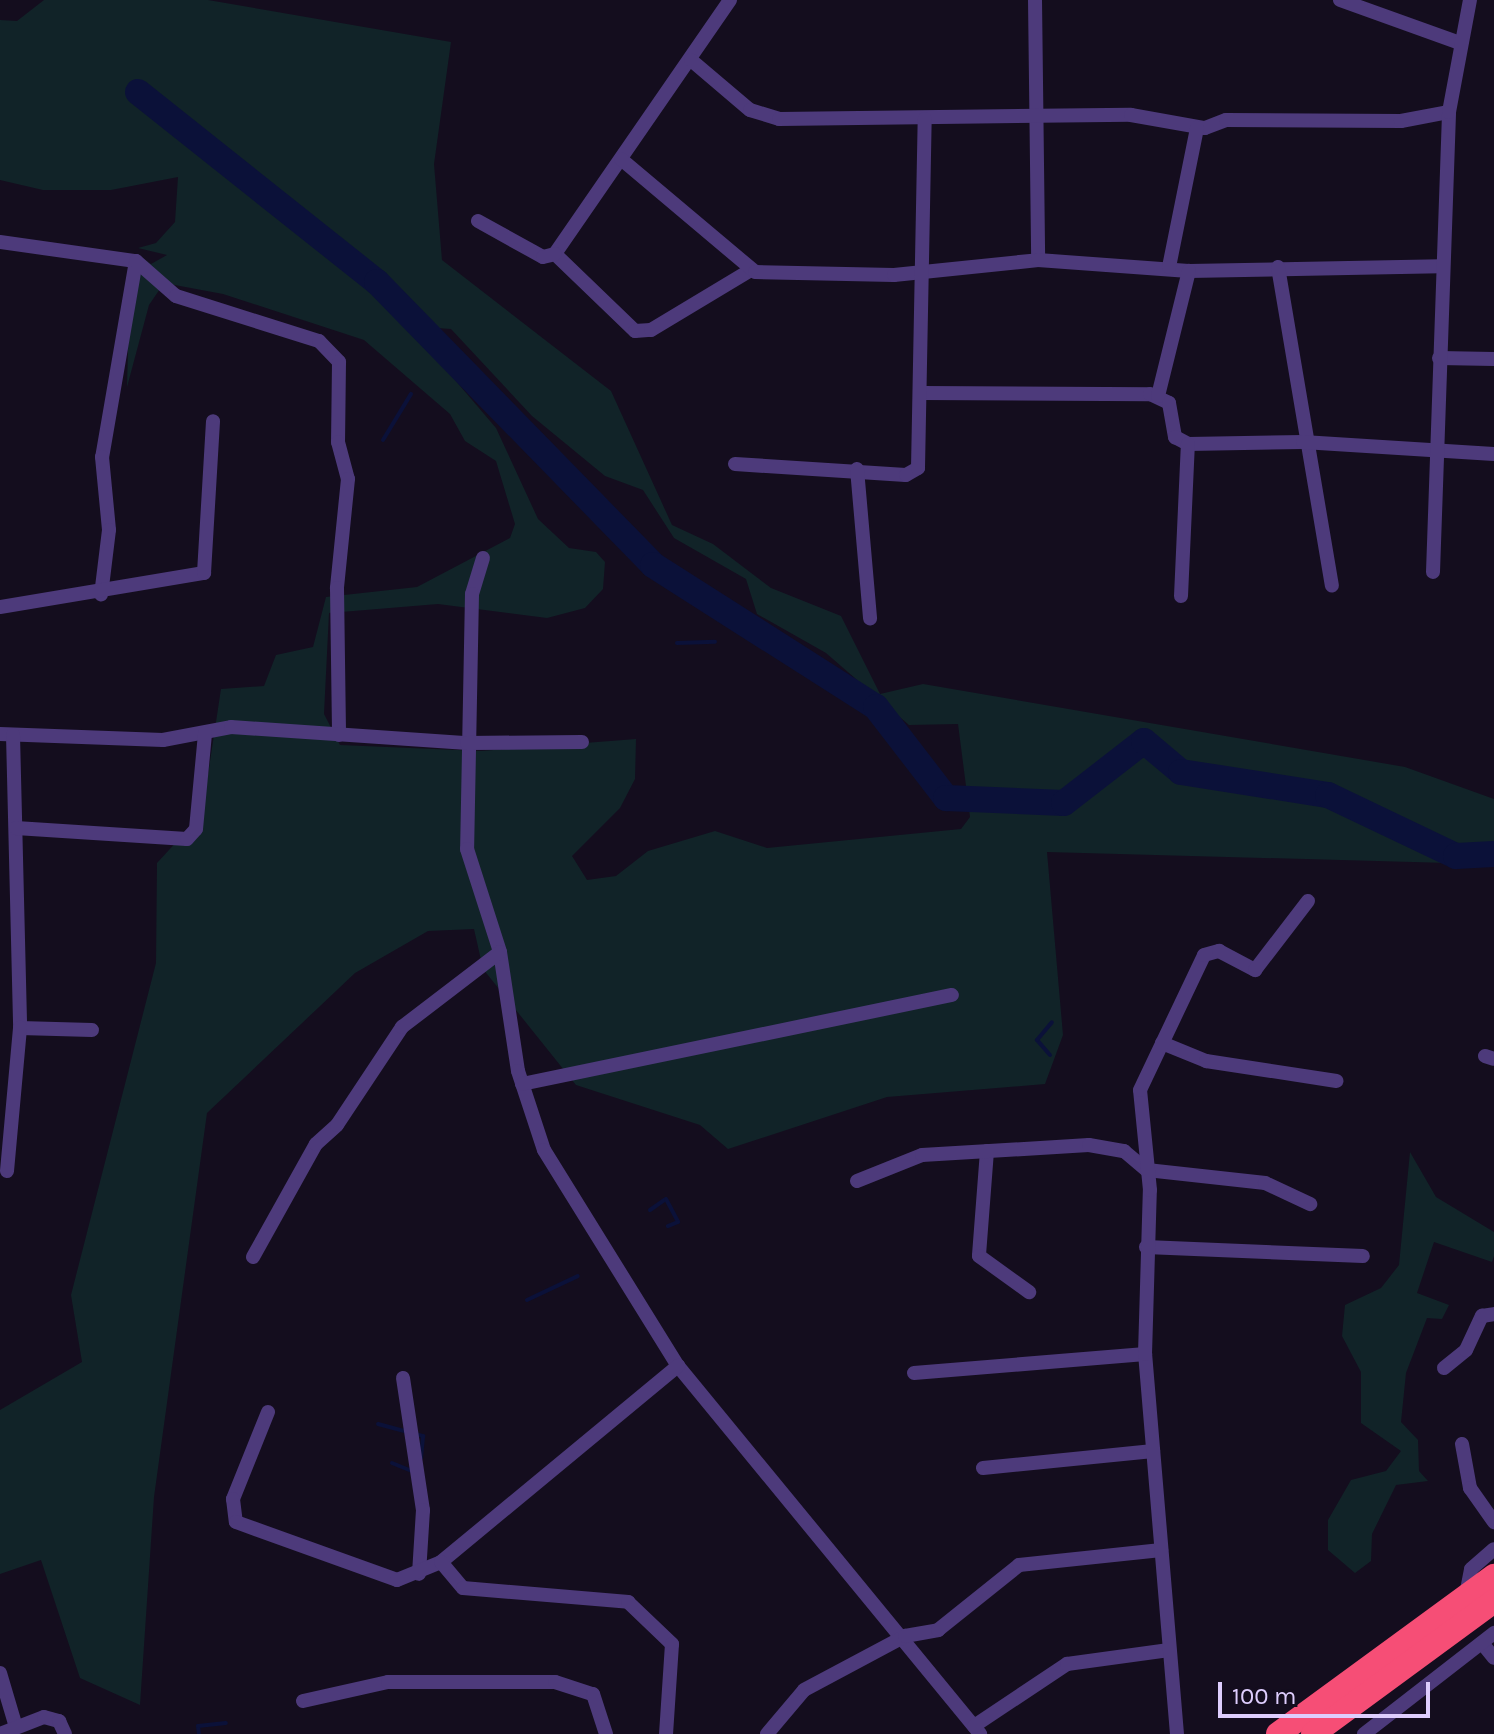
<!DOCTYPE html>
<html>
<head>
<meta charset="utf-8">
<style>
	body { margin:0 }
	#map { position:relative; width:1494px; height:1734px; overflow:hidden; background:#140d1e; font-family:Karla,sans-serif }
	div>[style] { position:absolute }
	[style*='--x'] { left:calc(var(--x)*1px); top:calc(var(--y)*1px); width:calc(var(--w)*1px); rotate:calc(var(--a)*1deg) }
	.green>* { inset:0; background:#112328 }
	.stream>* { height:4px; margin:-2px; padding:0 2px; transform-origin:2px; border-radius:2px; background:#0b1139 }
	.river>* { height:26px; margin:-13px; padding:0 13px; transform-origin:13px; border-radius:13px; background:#0b1139 }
	.street>* { height:14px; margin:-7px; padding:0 7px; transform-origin:7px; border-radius:7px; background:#4d3a7b }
	.highway>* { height:24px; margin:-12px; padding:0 12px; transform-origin:12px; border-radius:12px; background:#f64e76 }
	span { translate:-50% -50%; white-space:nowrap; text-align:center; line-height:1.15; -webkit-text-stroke:7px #140d1e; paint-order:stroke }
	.scale { position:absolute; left:1218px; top:1682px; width:212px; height:36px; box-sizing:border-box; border:4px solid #decdfd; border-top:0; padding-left:10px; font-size:24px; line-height:28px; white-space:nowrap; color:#decdfd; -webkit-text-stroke:6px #140d1e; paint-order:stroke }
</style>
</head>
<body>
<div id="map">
	<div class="green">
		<div style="clip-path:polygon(evenodd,44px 0,208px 0,451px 42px,434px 164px,442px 260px,611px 391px,672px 525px,713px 544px,771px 588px,841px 616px,880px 694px,923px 684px,1405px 767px,1494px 799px,1494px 861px,1484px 864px,1047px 852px,1063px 1035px,1045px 1084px,887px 1097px,728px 1149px,700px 1125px,576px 1085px,483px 969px,474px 929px,428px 931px,355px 973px,207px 1113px,154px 1497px,140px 1705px,80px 1678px,41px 1560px,0 1574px,0 1410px,82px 1362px,71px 1295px,156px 963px,157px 863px,202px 814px,221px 689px,264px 686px,276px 655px,313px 647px,326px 597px,417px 587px,510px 538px,515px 524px,496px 461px,465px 441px,450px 414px,364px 340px,223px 294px,164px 283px,149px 305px,127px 387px,130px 276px,144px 259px,151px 264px,167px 255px,138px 248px,156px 243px,175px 222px,178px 177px,111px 190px,43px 190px,0 180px,0 20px,17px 21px,44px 0,437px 328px,451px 329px,532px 416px,605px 476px,643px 490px,674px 538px,746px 579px,757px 614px,826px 653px,909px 725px,958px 724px,970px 817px,961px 829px,767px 848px,715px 831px,648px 851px,616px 876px,587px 880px,572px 856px,620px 808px,635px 779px,636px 739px,481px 751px,340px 745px,324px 714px,329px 613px,438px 604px,547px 618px,585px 608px,603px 589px,605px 562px,596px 552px,569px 548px,538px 519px,496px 428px,455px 380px,437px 328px)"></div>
		<div style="clip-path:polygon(1410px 1152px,1436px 1197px,1494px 1232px,1494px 1256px,1492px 1262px,1434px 1242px,1417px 1293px,1449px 1305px,1442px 1319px,1427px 1318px,1406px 1373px,1401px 1422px,1418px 1440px,1419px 1471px,1428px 1481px,1396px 1485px,1372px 1534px,1371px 1561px,1355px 1573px,1328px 1550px,1328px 1520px,1351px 1480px,1386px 1471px,1401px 1451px,1361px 1423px,1361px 1372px,1342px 1336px,1345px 1305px,1381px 1288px,1399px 1265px)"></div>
	</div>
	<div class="stream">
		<div style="--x:383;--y:440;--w:54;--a:-58.7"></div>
		<div style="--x:677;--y:643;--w:38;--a:-2"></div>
		<div style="--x:1050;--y:1055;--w:20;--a:-131"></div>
		<div style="--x:1037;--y:1040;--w:23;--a:-50"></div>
		<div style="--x:650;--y:1210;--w:19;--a:-35"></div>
		<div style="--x:666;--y:1199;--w:26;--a:62"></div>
		<div style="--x:678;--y:1222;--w:11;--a:158"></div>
		<div style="--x:527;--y:1300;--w:56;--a:-25.2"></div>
		<div style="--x:378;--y:1424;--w:47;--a:14.9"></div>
		<div style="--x:423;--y:1436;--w:22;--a:95"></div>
		<div style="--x:392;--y:1463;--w:22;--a:22"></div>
		<div style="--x:199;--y:1734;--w:8;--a:-97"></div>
		<div style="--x:198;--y:1726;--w:28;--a:-6"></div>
	</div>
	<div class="river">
		<div style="--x:138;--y:92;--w:305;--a:38.5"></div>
		<div style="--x:377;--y:282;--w:395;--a:45.7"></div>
		<div style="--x:653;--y:565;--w:264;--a:32.5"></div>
		<div style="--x:876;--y:707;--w:115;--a:52.4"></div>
		<div style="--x:946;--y:798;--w:118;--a:2.4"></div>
		<div style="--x:1064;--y:803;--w:101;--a:-37.8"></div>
		<div style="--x:1144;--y:741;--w:48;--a:40"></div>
		<div style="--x:1181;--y:772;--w:149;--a:8.9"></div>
		<div style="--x:1328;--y:795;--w:142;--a:25.5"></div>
		<div style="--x:1456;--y:856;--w:38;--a:-3"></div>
	</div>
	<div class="street">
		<div style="--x:730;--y:0;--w:308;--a:124.6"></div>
		<div style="--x:555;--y:254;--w:111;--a:43.9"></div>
		<div style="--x:635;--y:331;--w:16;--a:-4"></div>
		<div style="--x:651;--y:330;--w:114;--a:-31"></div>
		<div style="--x:1035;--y:0;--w:260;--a:89.3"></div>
		<div style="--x:1340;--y:0;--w:124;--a:19.7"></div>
		<div style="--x:691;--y:60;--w:77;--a:40.3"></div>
		<div style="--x:750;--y:110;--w:30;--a:17"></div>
		<div style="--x:779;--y:119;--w:352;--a:-0.7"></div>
		<div style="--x:1131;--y:115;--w:75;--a:10"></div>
		<div style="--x:1205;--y:128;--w:22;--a:-21"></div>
		<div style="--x:1226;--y:120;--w:175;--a:0.3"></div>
		<div style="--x:1401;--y:121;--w:49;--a:-10.6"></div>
		<div style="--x:621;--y:159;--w:175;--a:40.1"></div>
		<div style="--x:755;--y:272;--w:139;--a:1.2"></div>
		<div style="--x:894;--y:275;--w:145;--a:-5.9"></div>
		<div style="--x:1038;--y:260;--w:151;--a:4.2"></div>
		<div style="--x:1189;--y:271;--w:251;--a:-1.1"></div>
		<div style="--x:478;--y:221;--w:74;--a:29"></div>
		<div style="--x:543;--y:257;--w:12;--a:-14"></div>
		<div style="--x:0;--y:242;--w:137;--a:8"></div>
		<div style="--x:136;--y:261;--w:199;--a:99.8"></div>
		<div style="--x:102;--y:457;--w:73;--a:84.5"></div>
		<div style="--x:109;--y:530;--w:65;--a:97"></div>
		<div style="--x:136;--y:261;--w:53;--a:41.2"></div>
		<div style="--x:176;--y:296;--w:150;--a:17.5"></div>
		<div style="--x:319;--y:341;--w:29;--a:46"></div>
		<div style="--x:339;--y:362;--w:80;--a:90.7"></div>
		<div style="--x:338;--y:442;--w:38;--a:75"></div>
		<div style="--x:348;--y:479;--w:110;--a:95.8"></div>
		<div style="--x:337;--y:588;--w:147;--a:89.2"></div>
		<div style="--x:1169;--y:267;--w:142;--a:-78.6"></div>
		<div style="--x:1278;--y:267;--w:323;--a:80.4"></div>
		<div style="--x:1439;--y:358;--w:55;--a:1"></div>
		<div style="--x:922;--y:393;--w:228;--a:0.3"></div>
		<div style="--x:1150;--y:394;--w:21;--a:25"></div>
		<div style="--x:1169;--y:403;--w:35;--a:80"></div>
		<div style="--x:1175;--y:437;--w:15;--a:28"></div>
		<div style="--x:1188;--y:444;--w:115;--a:-1"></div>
		<div style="--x:1303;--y:442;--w:191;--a:3.6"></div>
		<div style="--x:1158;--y:396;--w:129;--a:-76.1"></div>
		<div style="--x:735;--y:464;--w:171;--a:3.7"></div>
		<div style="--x:906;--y:475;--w:14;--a:-30"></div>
		<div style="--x:918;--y:468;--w:349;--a:-88.9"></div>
		<div style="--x:857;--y:469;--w:150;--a:85"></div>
		<div style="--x:483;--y:558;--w:38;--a:107"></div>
		<div style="--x:472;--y:594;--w:255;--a:91.1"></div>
		<div style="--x:467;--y:849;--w:108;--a:72.2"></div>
		<div style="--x:500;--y:952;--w:120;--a:81.4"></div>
		<div style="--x:518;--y:1071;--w:83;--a:71.8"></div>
		<div style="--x:544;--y:1150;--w:254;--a:58.2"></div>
		<div style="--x:678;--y:1366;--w:476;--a:50.6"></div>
		<div style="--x:1433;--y:572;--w:460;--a:-88"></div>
		<div style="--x:1449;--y:112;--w:114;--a:-79.4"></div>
		<div style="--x:1181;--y:596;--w:152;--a:-87.4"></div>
		<div style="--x:0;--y:607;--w:207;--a:-9.5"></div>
		<div style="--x:204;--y:573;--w:152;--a:-86.6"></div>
		<div style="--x:0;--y:734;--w:163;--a:2.1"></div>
		<div style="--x:163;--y:740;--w:69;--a:-10.8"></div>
		<div style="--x:231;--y:727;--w:237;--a:3.9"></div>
		<div style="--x:467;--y:743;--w:115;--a:-0.5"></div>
		<div style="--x:13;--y:735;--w:293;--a:88.6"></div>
		<div style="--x:20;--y:1028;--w:72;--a:1.6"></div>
		<div style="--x:16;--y:828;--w:171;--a:3.7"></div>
		<div style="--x:187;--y:839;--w:13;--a:-48"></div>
		<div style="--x:196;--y:829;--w:96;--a:-84.6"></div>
		<div style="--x:1162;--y:1043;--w:48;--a:22.2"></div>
		<div style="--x:1206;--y:1061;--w:132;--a:8.7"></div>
		<div style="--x:1485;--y:1056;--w:9;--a:18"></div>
		<div style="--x:522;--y:1084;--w:439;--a:-11.7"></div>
		<div style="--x:987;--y:1151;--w:105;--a:94.4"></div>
		<div style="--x:979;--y:1256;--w:62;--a:35.8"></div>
		<div style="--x:7;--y:1171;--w:144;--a:-84.8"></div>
		<div style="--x:857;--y:1181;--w:70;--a:-21.8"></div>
		<div style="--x:922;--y:1155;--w:167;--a:-3.4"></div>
		<div style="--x:1089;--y:1145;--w:36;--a:10"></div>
		<div style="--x:1124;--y:1151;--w:30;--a:40"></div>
		<div style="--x:1147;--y:1170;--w:119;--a:6.3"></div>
		<div style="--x:1265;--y:1183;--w:50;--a:25"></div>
		<div style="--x:1146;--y:1247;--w:217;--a:2.4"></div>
		<div style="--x:253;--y:1257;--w:129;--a:-60.9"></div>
		<div style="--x:316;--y:1144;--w:28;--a:-42"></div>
		<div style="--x:337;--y:1125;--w:118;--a:-56.4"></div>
		<div style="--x:402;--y:1027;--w:123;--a:-37.4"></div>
		<div style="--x:1444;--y:1368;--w:28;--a:-39"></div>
		<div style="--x:1466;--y:1350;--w:38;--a:-65"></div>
		<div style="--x:1482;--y:1316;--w:12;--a:-9"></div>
		<div style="--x:914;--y:1373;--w:232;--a:-4.7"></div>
		<div style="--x:403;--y:1378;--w:134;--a:81.4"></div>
		<div style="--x:423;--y:1510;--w:64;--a:93.6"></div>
		<div style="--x:268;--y:1412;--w:94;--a:111.9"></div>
		<div style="--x:233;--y:1499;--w:23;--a:83"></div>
		<div style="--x:236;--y:1522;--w:171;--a:19.8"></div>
		<div style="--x:397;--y:1580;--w:48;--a:-22.2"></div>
		<div style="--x:441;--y:1562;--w:308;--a:-39.6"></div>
		<div style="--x:1462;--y:1444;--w:45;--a:79.7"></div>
		<div style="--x:1470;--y:1488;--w:42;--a:54.8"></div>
		<div style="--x:983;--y:1468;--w:171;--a:-5.7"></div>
		<div style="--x:441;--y:1562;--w:34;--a:50"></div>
		<div style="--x:463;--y:1588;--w:166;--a:4.8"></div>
		<div style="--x:628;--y:1602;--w:61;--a:43.7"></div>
		<div style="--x:672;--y:1644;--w:90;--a:93.8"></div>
		<div style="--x:1466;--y:1595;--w:26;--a:-79"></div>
		<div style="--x:1471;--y:1569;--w:30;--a:-41"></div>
		<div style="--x:1482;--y:1643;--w:19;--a:51"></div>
		<div style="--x:0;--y:1673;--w:56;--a:73.5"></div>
		<div style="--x:303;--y:1701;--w:87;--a:-12.6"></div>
		<div style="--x:388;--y:1682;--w:167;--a:0"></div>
		<div style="--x:555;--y:1682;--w:40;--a:18"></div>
		<div style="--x:593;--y:1694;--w:42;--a:72"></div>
		<div style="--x:974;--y:1726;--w:112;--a:-33.7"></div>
		<div style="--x:1067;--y:1664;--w:103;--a:-7.8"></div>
		<div style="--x:0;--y:1734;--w:47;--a:-21.1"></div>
		<div style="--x:44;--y:1717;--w:16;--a:15"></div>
		<div style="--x:59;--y:1721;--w:14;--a:65"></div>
		<div style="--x:767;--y:1734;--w:57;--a:-49.9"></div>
		<div style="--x:804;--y:1690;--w:115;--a:-28.1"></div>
		<div style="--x:905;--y:1636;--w:34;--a:-10"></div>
		<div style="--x:938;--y:1630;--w:104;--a:-38.7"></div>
		<div style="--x:1019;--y:1565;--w:143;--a:-6"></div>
		<div style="--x:1177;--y:1734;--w:381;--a:-94.8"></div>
		<div style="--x:1145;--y:1354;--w:164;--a:-88.3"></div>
		<div style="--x:1150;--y:1190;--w:100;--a:-95.7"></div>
		<div style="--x:1140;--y:1090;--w:149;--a:-64.6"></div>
		<div style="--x:1204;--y:955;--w:16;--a:-15"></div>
		<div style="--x:1219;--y:951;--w:41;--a:27.8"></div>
		<div style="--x:1255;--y:970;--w:87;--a:-52.5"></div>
		<div style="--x:1364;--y:1734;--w:165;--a:-37.8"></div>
	</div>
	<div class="highway">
		<div style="--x:1278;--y:1734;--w:268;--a:-36.2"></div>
		<div style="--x:1313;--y:1734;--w:225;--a:-36.3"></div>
	</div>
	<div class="scale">100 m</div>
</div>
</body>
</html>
